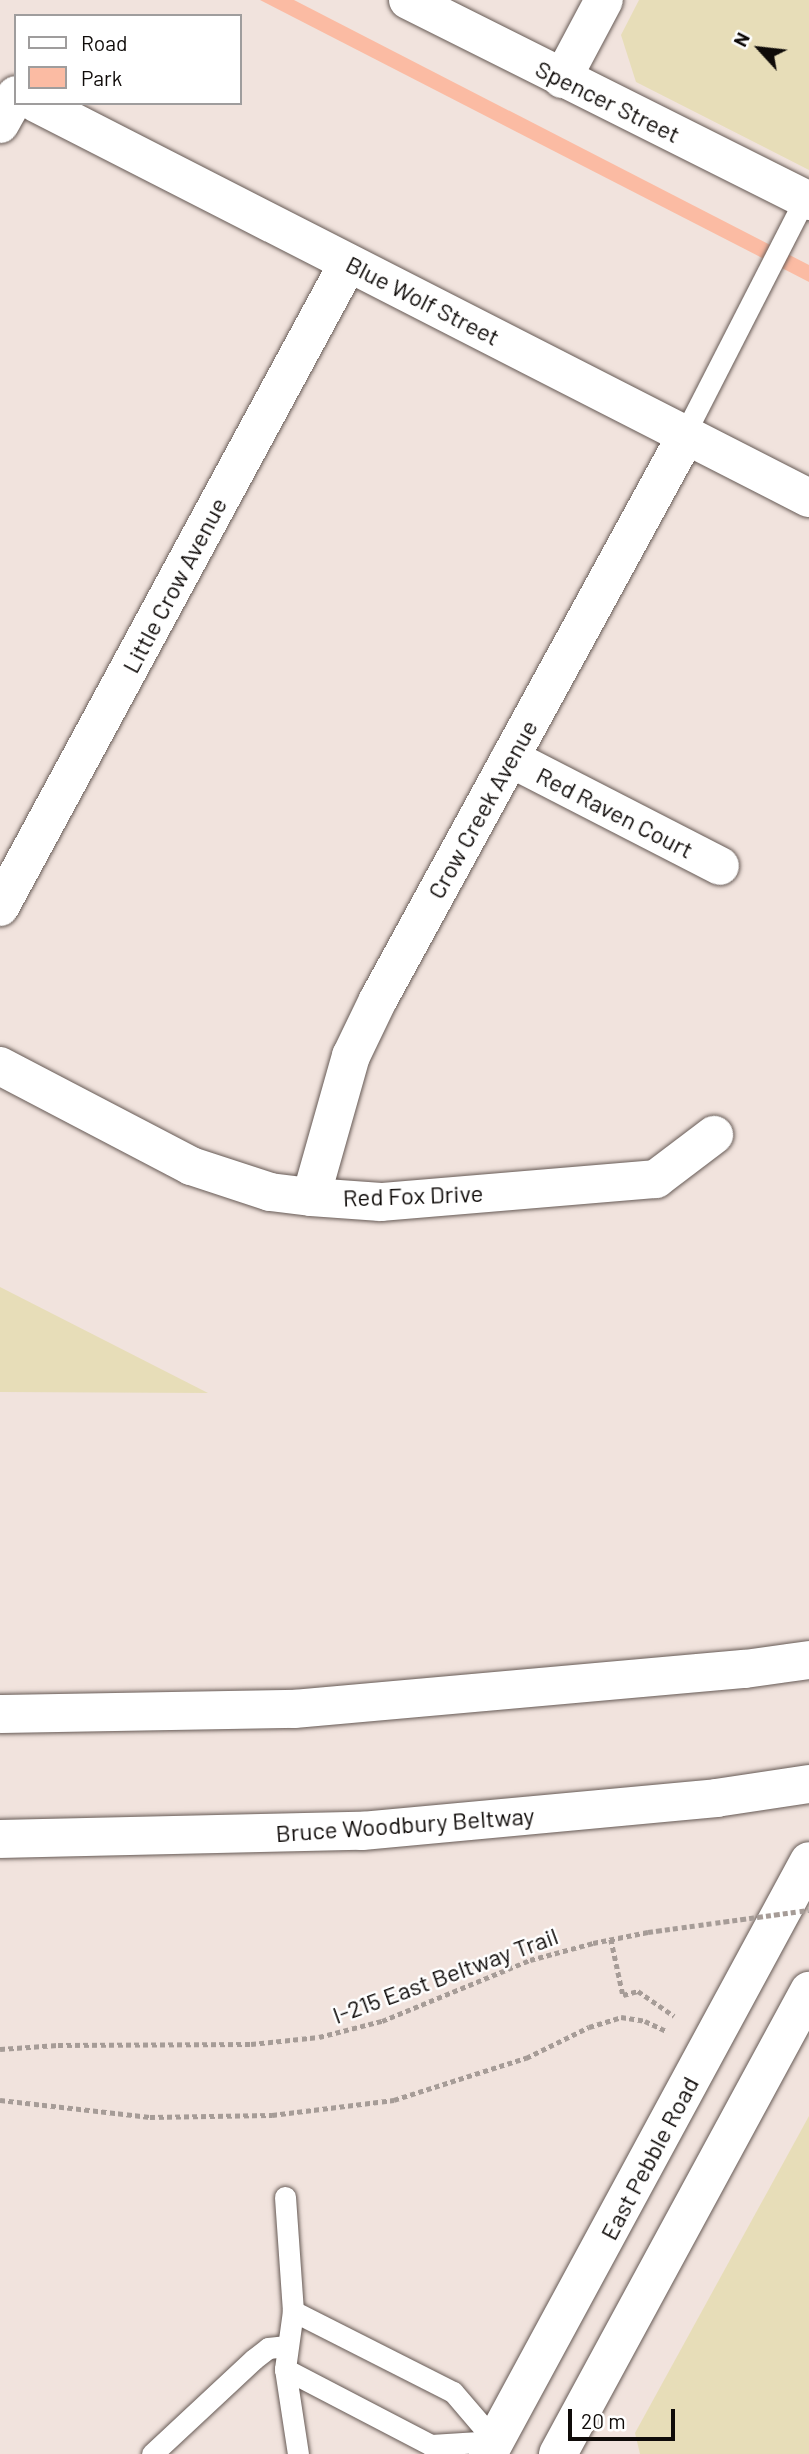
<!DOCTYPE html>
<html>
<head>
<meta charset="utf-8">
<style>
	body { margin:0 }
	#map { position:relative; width:809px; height:2454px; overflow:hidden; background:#f1e3dd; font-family:Barlow,sans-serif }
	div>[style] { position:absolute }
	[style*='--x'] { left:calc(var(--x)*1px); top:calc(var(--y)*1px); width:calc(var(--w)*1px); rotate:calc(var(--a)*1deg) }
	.green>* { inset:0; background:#fbbba3 }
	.sand>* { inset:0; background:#e7ddb8 }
	.path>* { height:4.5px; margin-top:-2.25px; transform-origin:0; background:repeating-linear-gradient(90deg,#a69c97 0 5px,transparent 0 8.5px) }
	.roads { filter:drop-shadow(0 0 2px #665a55) drop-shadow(0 0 2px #665a55) }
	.lane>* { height:21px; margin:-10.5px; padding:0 10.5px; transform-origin:10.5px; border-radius:10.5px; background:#fff }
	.street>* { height:38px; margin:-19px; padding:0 19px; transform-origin:19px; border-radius:19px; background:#fff }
	.secondary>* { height:38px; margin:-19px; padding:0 19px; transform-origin:19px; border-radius:19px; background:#fff }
	.highway>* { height:38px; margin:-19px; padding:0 19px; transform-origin:19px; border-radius:19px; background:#fff }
	.path-bridge>* { height:4.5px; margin-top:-2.25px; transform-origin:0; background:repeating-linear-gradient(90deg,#a69c97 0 5px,transparent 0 8.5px) }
	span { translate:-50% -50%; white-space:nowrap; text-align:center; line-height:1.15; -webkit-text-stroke:5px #fff; paint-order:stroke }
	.street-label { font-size:24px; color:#0f0b09 }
	.legend { position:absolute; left:14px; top:14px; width:228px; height:91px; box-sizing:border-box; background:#fff; border:2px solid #9f9d9d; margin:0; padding:9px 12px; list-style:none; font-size:21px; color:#0f0b09 }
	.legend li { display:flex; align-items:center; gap:14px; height:35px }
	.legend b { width:35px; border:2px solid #9f9d9d }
	.north { position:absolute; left:725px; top:14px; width:70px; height:70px; -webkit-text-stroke:5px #fff; paint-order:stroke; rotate:297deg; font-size:19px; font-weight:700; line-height:28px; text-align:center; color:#0f0b09 }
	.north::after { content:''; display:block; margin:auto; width:24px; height:32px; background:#0f0b09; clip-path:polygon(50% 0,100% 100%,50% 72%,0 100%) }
	.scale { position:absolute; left:568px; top:2409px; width:107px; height:32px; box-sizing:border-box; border:4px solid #0f0b09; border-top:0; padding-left:9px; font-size:21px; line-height:24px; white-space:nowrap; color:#0f0b09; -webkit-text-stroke:5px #fff; paint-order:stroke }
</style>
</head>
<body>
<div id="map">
	<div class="green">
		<div style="clip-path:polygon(260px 0,294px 0,809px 265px,809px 282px)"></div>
	</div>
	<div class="sand">
		<div style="clip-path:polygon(639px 0,809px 0,809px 170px,636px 82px,621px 35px)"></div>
		<div style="clip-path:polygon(0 1287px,208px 1393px,0 1392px)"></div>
		<div style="clip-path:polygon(809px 2116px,809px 2454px,640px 2454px,635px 2433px)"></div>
	</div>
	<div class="path">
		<div style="--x:611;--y:1939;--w:57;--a:77.9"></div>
		<div style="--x:623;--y:1995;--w:16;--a:-15"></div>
		<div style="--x:638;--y:1991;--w:44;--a:34.8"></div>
		<div style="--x:0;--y:2049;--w:58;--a:-3.9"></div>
		<div style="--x:58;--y:2045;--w:193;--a:-0.3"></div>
		<div style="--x:251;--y:2044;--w:68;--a:-5.9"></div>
		<div style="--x:319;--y:2037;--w:65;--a:-14.3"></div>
		<div style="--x:382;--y:2021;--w:160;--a:-22.4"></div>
		<div style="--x:530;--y:1960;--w:65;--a:-15.1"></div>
		<div style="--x:593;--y:1943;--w:56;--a:-11.3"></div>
		<div style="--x:0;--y:2100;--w:151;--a:6.5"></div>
		<div style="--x:150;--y:2117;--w:122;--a:-0.9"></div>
		<div style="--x:272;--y:2115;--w:123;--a:-7"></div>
		<div style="--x:394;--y:2100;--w:139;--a:-17.7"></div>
		<div style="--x:526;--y:2058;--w:70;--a:-26.2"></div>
		<div style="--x:589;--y:2027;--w:34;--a:-17"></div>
		<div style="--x:621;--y:2017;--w:24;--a:9"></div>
		<div style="--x:645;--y:2021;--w:23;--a:25"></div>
	</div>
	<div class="roads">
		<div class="lane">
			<div style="--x:685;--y:433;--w:263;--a:-62.9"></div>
			<div style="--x:285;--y:2197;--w:114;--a:86"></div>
			<div style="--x:293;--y:2311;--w:59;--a:97.9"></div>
			<div style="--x:285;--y:2369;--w:86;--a:81.3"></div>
			<div style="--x:293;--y:2311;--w:179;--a:26.9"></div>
			<div style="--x:453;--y:2392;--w:65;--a:49.4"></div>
			<div style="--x:285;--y:2369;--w:165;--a:27.5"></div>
			<div style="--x:431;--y:2445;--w:64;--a:-3.6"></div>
			<div style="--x:152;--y:2454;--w:139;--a:-43"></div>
			<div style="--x:254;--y:2359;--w:18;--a:-38"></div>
			<div style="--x:268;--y:2348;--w:19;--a:-6"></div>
		</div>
		<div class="street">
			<div style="--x:562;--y:79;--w:89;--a:-62"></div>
			<div style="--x:36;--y:103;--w:868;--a:27.07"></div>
			<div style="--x:0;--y:124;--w:33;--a:-61"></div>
			<div style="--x:510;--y:758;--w:236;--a:27.2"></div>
			<div style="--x:0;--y:907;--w:732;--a:-61.61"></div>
			<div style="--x:0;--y:1066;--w:216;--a:27.6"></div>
			<div style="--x:191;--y:1166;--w:83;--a:18.2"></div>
			<div style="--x:270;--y:1192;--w:41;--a:7"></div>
			<div style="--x:311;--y:1197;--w:70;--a:4.1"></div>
			<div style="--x:381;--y:1202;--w:276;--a:-4.8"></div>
			<div style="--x:656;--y:1179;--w:73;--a:-37.2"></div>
			<div style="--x:311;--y:1197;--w:147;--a:-74.2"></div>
			<div style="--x:351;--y:1056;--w:62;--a:-64.3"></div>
			<div style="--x:378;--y:1000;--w:645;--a:-61.37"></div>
		</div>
		<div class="secondary">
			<div style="--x:408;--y:0;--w:449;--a:26.6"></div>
			<div style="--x:488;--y:2454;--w:674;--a:-61.57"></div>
			<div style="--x:558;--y:2454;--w:527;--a:-61.54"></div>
		</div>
		<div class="highway">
			<div style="--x:0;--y:1714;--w:294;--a:-1"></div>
			<div style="--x:294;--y:1709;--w:453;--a:-5.1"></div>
			<div style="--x:745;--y:1669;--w:65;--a:-8"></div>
			<div style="--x:0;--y:1839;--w:362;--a:-1.3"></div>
			<div style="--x:362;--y:1831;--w:356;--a:-5.3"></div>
			<div style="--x:716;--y:1798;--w:94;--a:-8.6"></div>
		</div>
	</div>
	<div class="path-bridge">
		<div style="--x:648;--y:1932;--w:162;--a:-7.8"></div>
	</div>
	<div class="street-label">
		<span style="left:608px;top:101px;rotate:26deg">Spencer Street</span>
		<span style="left:423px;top:300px;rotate:27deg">Blue Wolf Street</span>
		<span style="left:174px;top:585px;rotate:-62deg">Little Crow Avenue</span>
		<span style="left:482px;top:809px;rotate:-61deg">Crow Creek Avenue</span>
		<span style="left:615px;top:812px;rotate:27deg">Red Raven Court</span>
		<span style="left:413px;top:1195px;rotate:-2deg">Red Fox Drive</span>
		<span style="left:405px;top:1824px;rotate:-4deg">Bruce Woodbury Beltway</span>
		<span style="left:445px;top:1975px;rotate:-20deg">I-215 East Beltway Trail</span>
		<span style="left:649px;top:2158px;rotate:-62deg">East Pebble Road</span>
	</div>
	<ul class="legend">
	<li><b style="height:9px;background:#fff"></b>Road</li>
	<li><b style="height:19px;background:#fbbba3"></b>Park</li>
	</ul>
	<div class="north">N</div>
	<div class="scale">20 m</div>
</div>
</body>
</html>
